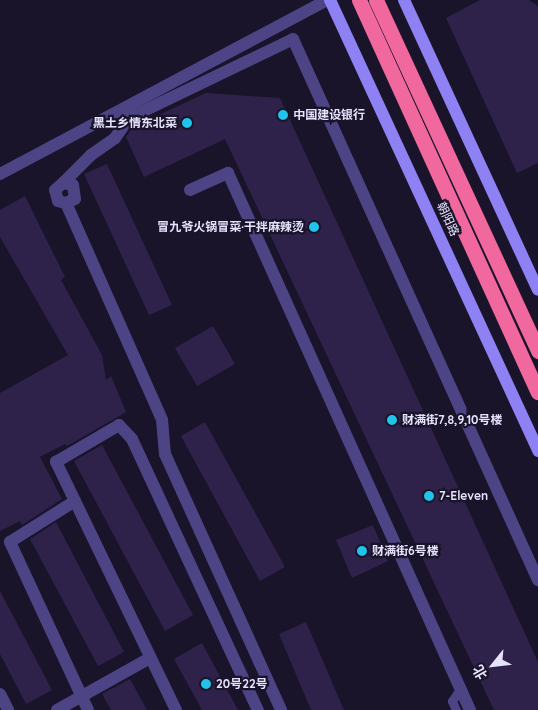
<!DOCTYPE html>
<html>
<head>
<meta charset="utf-8">
<style>
	body { margin:0 }
	#map { position:relative; width:538px; height:710px; overflow:hidden; background:#1a142a; font-family:Quicksand,"Noto Sans SC",sans-serif }
	div>[style] { position:absolute }
	[style*='--x'] { left:calc(var(--x)*1px); top:calc(var(--y)*1px); width:calc(var(--w)*1px); rotate:calc(var(--a)*1deg) }
	.building>* { inset:0; background:#2e224a }
	.lane>* { height:9px; margin:-4.5px; padding:0 4.5px; transform-origin:4.5px; border-radius:4.5px; background:#4c4485 }
	.street>* { height:12px; margin:-6px; padding:0 6px; transform-origin:6px; border-radius:6px; background:#4c4485 }
	.secondary>* { height:12px; margin:-6px; padding:0 6px; transform-origin:6px; border-radius:6px; background:#8e81f3 }
	.highway>* { height:15px; margin:-7.5px; padding:0 7.5px; transform-origin:7.5px; border-radius:7.5px; background:#f0689d }
	.dots>* { width:14px; height:14px; translate:-50% -50%; box-sizing:border-box; border:2px solid #1a142a; border-radius:50% }
	span { translate:-50% -50%; white-space:nowrap; text-align:center; line-height:1.15; -webkit-text-stroke:4.5px #1a142a; paint-order:stroke }
	.poi-label { font-size:12px; color:#e6e1fc; font-weight:700 }
	.left { translate:0 -50%; text-align:left }
	.right { translate:-100% -50%; text-align:right }
	.street-label { font-size:12px; color:#e6e1fc }
	.north { position:absolute; left:468px; top:640px; width:50px; height:50px; -webkit-text-stroke:4px #1a142a; paint-order:stroke; rotate:241deg; font-size:14px; font-weight:700; line-height:20px; text-align:center; color:#e6e1fc }
	.north::after { content:''; display:block; margin:auto; width:18px; height:22px; background:#e6e1fc; clip-path:polygon(50% 0,100% 100%,50% 72%,0 100%) }
</style>
</head>
<body>
<div id="map">
	<div class="building">
		<div style="clip-path:polygon(480px 0,529px 0,538px 6px,538px 163px,517px 173px,446px 18px)"></div>
		<div style="clip-path:polygon(206px 93px,280px 98px,538px 662px,538px 710px,494px 710px,225px 139px,144px 177px,126px 137px,133px 127px)"></div>
		<div style="clip-path:polygon(107px 164px,172px 305px,149px 315px,84px 174px)"></div>
		<div style="clip-path:polygon(25px 196px,65px 277px,61px 280px,102px 355px,106px 380px,111px 376px,126px 412px,67px 446px,65px 444px,40px 457px,62px 499px,22px 525px,20px 521px,0 531px,0 393px,68px 355px,0 237px,0 210px)"></div>
		<div style="clip-path:polygon(213px 326px,235px 364px,197px 386px,175px 348px)"></div>
		<div style="clip-path:polygon(205px 422px,285px 567px,260px 581px,181px 436px)"></div>
		<div style="clip-path:polygon(102px 445px,193px 615px,165px 631px,74px 461px)"></div>
		<div style="clip-path:polygon(56px 522px,124px 652px,98px 666px,30px 539px)"></div>
		<div style="clip-path:polygon(373px 525px,388px 561px,352px 578px,336px 540px)"></div>
		<div style="clip-path:polygon(0 591px,52px 690px,26px 704px,0 654px)"></div>
		<div style="clip-path:polygon(306px 622px,344px 710px,311px 710px,279px 634px)"></div>
		<div style="clip-path:polygon(202px 643px,238px 710px,202px 710px,174px 659px)"></div>
		<div style="clip-path:polygon(130px 679px,147px 710px,111px 710px,102px 694px)"></div>
	</div>
	<div class="lane">
		<div style="--x:456;--y:710;--w:10;--a:-114"></div>
		<div style="--x:452;--y:701;--w:14;--a:-56"></div>
	</div>
	<div class="street">
		<div style="--x:0;--y:174;--w:370;--a:-28"></div>
		<div style="--x:63;--y:183;--w:40;--a:-45"></div>
		<div style="--x:91;--y:155;--w:29;--a:-35"></div>
		<div style="--x:115;--y:138;--w:24;--a:-55"></div>
		<div style="--x:129;--y:118;--w:182;--a:-25.7"></div>
		<div style="--x:293;--y:39;--w:594;--a:65.64"></div>
		<div style="--x:63;--y:183;--w:10;--a:11"></div>
		<div style="--x:73;--y:185;--w:14;--a:82"></div>
		<div style="--x:75;--y:199;--w:10;--a:156"></div>
		<div style="--x:66;--y:203;--w:8;--a:-166"></div>
		<div style="--x:58;--y:201;--w:11;--a:-105"></div>
		<div style="--x:55;--y:190;--w:11;--a:-41"></div>
		<div style="--x:190;--y:190;--w:42;--a:-24.1"></div>
		<div style="--x:228;--y:173;--w:589;--a:65.74"></div>
		<div style="--x:66;--y:203;--w:237;--a:66.1"></div>
		<div style="--x:162;--y:420;--w:34;--a:85"></div>
		<div style="--x:165;--y:454;--w:281;--a:65.6"></div>
		<div style="--x:75;--y:501;--w:77;--a:147.8"></div>
		<div style="--x:10;--y:542;--w:185;--a:65.1"></div>
		<div style="--x:0;--y:694;--w:18;--a:63"></div>
		<div style="--x:57;--y:710;--w:107;--a:-29.2"></div>
		<div style="--x:176;--y:710;--w:276;--a:-115.8"></div>
		<div style="--x:56;--y:462;--w:73;--a:-30.4"></div>
		<div style="--x:119;--y:425;--w:19;--a:47"></div>
		<div style="--x:132;--y:439;--w:299;--a:65.1"></div>
	</div>
	<div class="secondary">
		<div style="--x:330;--y:0;--w:497;--a:65.2"></div>
		<div style="--x:404;--y:0;--w:319;--a:65.2"></div>
	</div>
	<div class="highway">
		<div style="--x:359;--y:0;--w:431;--a:65.5"></div>
		<div style="--x:376;--y:0;--w:387;--a:65.2"></div>
	</div>
	<div class="dots">
		<div style="left:283px;top:115px;background:#20c3e9"></div>
		<div style="left:187px;top:123px;background:#20c3e9"></div>
		<div style="left:314px;top:227px;background:#20c3e9"></div>
		<div style="left:392px;top:420px;background:#20c3e9"></div>
		<div style="left:429px;top:496px;background:#20c3e9"></div>
		<div style="left:362px;top:551px;background:#20c3e9"></div>
		<div style="left:206px;top:684px;background:#20c3e9"></div>
	</div>
	<div class="poi-label">
		<span class="left" style="left:293px;top:115px">中国建设银行</span>
		<span class="right" style="left:177px;top:123px">黑土乡情东北菜</span>
		<span class="right" style="left:304px;top:227px">冒九爷火锅冒菜·干拌麻辣烫</span>
		<span class="left" style="left:402px;top:420px">财满街7,8,9,10号楼</span>
		<span class="left" style="left:439px;top:496px">7-Eleven</span>
		<span class="left" style="left:372px;top:551px">财满街6号楼</span>
		<span class="left" style="left:216px;top:684px">20号22号</span>
	</div>
	<div class="street-label">
		<span style="left:448px;top:219px;rotate:65deg">朝阳路</span>
	</div>
	<div class="north">北</div>
</div>
</body>
</html>
